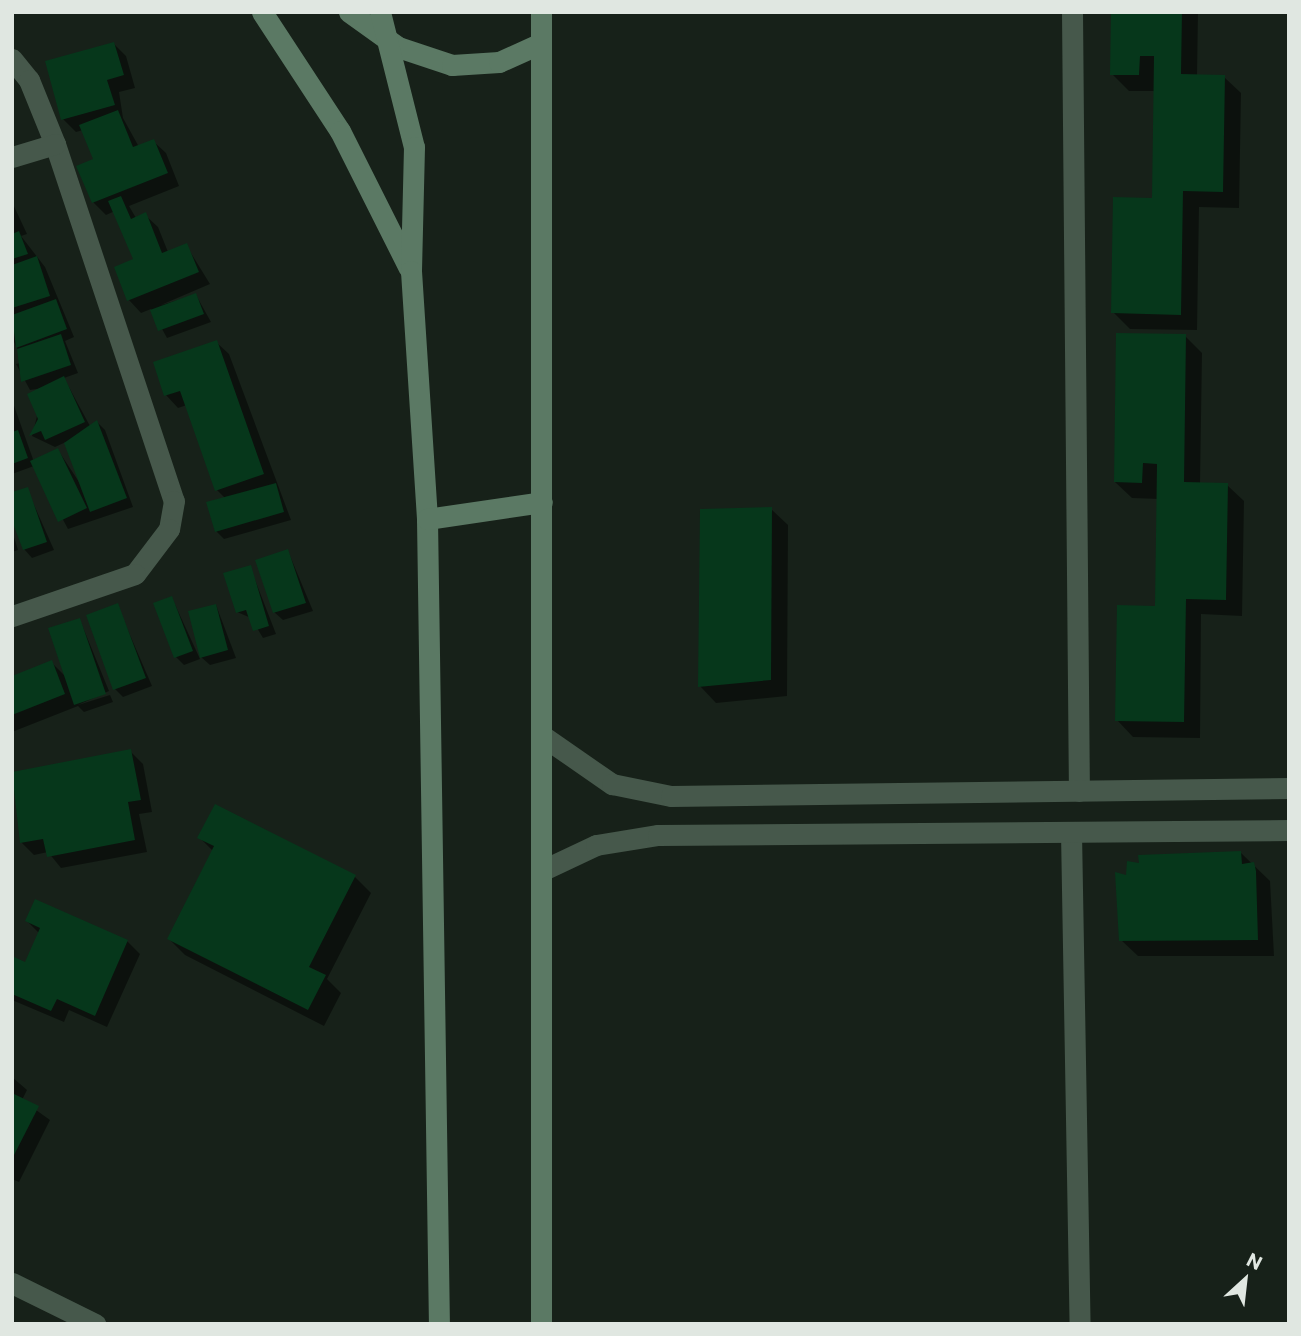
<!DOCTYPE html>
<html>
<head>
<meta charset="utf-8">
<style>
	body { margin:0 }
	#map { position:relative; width:1301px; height:1336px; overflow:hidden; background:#172119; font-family:Commissioner,sans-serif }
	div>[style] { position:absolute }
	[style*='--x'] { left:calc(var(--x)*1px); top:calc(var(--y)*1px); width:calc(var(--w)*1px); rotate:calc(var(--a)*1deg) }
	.shadow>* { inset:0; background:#0007 }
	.building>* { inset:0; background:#06371b }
	.street>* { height:21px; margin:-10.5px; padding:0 10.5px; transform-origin:10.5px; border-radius:10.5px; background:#46584b }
	.secondary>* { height:21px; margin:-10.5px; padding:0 10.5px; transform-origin:10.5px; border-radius:10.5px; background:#5b7964 }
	span { translate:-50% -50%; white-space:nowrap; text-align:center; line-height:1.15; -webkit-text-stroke:5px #172119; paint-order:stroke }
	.frame { position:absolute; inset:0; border:14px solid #e0e7e1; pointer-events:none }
	.north { position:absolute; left:1210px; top:1245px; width:70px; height:70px; -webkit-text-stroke:5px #172119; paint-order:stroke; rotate:27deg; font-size:19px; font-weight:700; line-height:28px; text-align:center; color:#e0e7e1 }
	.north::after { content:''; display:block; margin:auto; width:24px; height:32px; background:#e0e7e1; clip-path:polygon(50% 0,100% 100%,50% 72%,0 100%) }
</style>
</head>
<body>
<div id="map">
	<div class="shadow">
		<div style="clip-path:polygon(1113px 12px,1198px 12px,1197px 76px,1224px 77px,1241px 93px,1239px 208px,1199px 207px,1197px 330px,1130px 329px,1113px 312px,1154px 199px,1155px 91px,1129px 91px,1112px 74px)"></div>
		<div style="clip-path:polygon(114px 44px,126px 56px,135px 88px,119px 92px,123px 118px,139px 147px,153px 141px,166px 153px,179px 186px,129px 206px,136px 218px,145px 215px,158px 227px,168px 252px,186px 245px,210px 284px,161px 305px,196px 295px,211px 322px,167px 338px,151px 309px,141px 313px,129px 300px,135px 260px,115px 211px,106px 215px,93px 202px,95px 160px,83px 130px,76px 132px,63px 119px)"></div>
		<div style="clip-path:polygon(12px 202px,27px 234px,21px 236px,45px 267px,74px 337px,65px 341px,78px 373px,64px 378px,90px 426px,97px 422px,105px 430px,133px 507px,68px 529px,34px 466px,12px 474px,12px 400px,34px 462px,58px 450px,83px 488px,66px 442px,55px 447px,32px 436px,44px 388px,30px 390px,16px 364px,24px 362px,12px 338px)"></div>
		<div style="clip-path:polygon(1185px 336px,1202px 353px,1200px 484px,1227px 485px,1244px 501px,1242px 616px,1201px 614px,1200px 738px,1133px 737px,1117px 720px,1157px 608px,1159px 499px,1132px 498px,1115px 482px)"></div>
		<div style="clip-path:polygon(216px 342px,229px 354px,291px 520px,224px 539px,216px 531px,226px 499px,217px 490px,187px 405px,178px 408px,166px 395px)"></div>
		<div style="clip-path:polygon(27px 489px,54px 550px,32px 558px,24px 549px)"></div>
		<div style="clip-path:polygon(771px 509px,788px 525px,787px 696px,716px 703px,700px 686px)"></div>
		<div style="clip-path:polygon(12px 531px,18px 550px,12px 552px)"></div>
		<div style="clip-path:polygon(288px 551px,313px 611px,283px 620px,274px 612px)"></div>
		<div style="clip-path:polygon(250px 567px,276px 634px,263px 638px,251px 618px,237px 612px)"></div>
		<div style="clip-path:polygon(172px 598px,200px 659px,184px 665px,176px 657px)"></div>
		<div style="clip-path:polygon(117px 605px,152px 686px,123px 697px,115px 689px)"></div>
		<div style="clip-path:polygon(216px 605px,236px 658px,210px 665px,201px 657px)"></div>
		<div style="clip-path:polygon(80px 620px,109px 691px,78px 705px,110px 695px,113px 702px,84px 712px,78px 706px,12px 732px,12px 677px,51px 662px,67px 678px)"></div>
		<div style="clip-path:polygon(130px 751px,143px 764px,152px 812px,139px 814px,147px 852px,61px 868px,48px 852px,34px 855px,21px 842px,12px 773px)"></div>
		<div style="clip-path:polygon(200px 838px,354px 876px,371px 893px,327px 979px,341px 993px,324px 1026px,185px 955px,169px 939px,213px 851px)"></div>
		<div style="clip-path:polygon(1241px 853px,1270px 881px,1274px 956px,1138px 956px,1121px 940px,1128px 877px,1141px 866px)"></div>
		<div style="clip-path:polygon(27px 921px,127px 941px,140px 954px,107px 1027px,69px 1010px,64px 1022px,12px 1000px,12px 958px,26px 964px,39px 933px)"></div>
		<div style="clip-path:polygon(12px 1077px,27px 1090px,22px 1100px,50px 1120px,19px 1182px,12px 1179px)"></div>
	</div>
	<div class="building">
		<div style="clip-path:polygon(1111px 12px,1182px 12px,1181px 74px,1225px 75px,1223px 192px,1183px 191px,1181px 315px,1111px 313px,1113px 197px,1152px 198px,1154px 56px,1140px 56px,1139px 75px,1110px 75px)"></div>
		<div style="clip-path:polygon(114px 42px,124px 75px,107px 80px,115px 105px,61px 120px,45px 61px)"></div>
		<div style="clip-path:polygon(118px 110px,133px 147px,154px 139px,168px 173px,92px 203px,76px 166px,93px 159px,79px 125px)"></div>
		<div style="clip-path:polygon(121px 196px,131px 219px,146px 212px,162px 253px,187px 243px,199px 272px,127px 301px,114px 267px,133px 259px,108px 201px)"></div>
		<div style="clip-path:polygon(19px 231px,28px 254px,12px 259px,12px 234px)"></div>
		<div style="clip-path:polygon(37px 256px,50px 296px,12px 308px,12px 265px)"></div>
		<div style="clip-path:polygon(196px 293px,204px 314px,158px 331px,150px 310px)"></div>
		<div style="clip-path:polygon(56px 299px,67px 329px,16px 348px,12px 315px)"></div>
		<div style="clip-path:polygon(1116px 333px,1186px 334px,1184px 482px,1228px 483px,1226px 600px,1186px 599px,1184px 722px,1115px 721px,1117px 605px,1155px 606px,1157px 464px,1143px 463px,1142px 483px,1114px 482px)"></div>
		<div style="clip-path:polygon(61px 334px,71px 365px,21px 382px,17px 349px)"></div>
		<div style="clip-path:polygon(217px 340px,264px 474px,215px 491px,180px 391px,164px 396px,153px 362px)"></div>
		<div style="clip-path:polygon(64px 376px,85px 422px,45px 440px,41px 431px,29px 436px,38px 419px,27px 394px)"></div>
		<div style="clip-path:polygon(97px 420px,127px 498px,90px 512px,64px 443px)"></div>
		<div style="clip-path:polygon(18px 430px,28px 458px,12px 464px,12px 432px)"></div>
		<div style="clip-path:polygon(58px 448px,87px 508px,58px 522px,30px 461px)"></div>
		<div style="clip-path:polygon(276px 483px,284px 512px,215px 532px,206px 502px)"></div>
		<div style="clip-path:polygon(28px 487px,47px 542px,23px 550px,12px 521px,12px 492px)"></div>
		<div style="clip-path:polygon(772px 507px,771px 680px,698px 687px,700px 509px)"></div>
		<div style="clip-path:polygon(288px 549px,306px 603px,273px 613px,255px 560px)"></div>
		<div style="clip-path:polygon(251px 565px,269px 626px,253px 631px,246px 610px,236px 613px,223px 573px)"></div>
		<div style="clip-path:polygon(172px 596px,193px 651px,174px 658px,153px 603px)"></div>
		<div style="clip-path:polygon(118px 603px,146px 678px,113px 690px,86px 615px)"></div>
		<div style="clip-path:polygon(216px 604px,228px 650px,200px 658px,188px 611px)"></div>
		<div style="clip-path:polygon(80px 618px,106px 694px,74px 705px,48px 628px)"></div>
		<div style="clip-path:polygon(52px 660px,65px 694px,12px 715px,12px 676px)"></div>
		<div style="clip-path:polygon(131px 749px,141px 800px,128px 802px,135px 840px,47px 857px,43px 839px,20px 843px,12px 772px)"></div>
		<div style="clip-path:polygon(215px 804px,356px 875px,309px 967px,326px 975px,308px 1010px,167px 939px,214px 846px,197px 838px)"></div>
		<div style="clip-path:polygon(1241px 851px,1242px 864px,1254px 862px,1256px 871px,1258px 940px,1119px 941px,1115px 872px,1126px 875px,1127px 861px,1139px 863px,1138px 855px)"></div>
		<div style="clip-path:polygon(35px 899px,128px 940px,95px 1016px,57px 999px,51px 1011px,12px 994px,12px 956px,25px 962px,40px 928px,25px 921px)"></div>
		<div style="clip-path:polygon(12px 1093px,39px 1106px,12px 1159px)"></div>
	</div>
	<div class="street">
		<div style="--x:1072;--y:12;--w:779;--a:89.49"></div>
		<div style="--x:12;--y:59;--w:27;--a:51"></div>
		<div style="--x:29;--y:80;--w:69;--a:67.9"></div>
		<div style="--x:55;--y:144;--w:376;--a:71.6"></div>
		<div style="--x:174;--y:501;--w:28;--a:100"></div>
		<div style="--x:169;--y:529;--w:56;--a:127.1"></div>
		<div style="--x:135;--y:574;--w:130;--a:161.1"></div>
		<div style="--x:12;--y:157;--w:45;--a:-16.8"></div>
		<div style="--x:544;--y:737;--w:83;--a:34.7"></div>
		<div style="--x:612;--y:784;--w:60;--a:11.5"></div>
		<div style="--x:671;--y:796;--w:618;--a:-0.74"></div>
		<div style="--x:1071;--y:832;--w:492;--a:89"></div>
		<div style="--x:541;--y:871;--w:61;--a:-25.3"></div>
		<div style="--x:596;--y:845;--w:63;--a:-9.2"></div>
		<div style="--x:658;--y:835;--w:631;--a:-0.45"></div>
		<div style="--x:12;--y:1283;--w:93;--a:26.3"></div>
	</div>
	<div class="secondary">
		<div style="--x:262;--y:12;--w:142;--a:56.8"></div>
		<div style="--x:340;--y:131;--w:153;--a:63.3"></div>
		<div style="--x:349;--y:12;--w:60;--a:35.5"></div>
		<div style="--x:398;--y:47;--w:57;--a:18.4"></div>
		<div style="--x:452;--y:65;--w:47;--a:-3.7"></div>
		<div style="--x:499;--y:62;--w:46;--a:-24.3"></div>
		<div style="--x:380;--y:12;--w:139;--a:75.9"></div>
		<div style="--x:414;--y:147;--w:124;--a:91.4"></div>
		<div style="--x:411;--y:271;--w:249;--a:86.3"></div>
		<div style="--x:427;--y:519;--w:805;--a:89.15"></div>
		<div style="--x:427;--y:519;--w:116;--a:-8.4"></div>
		<div style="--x:541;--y:1324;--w:1312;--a:-90"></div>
	</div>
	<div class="frame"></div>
	<div class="north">N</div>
</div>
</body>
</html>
